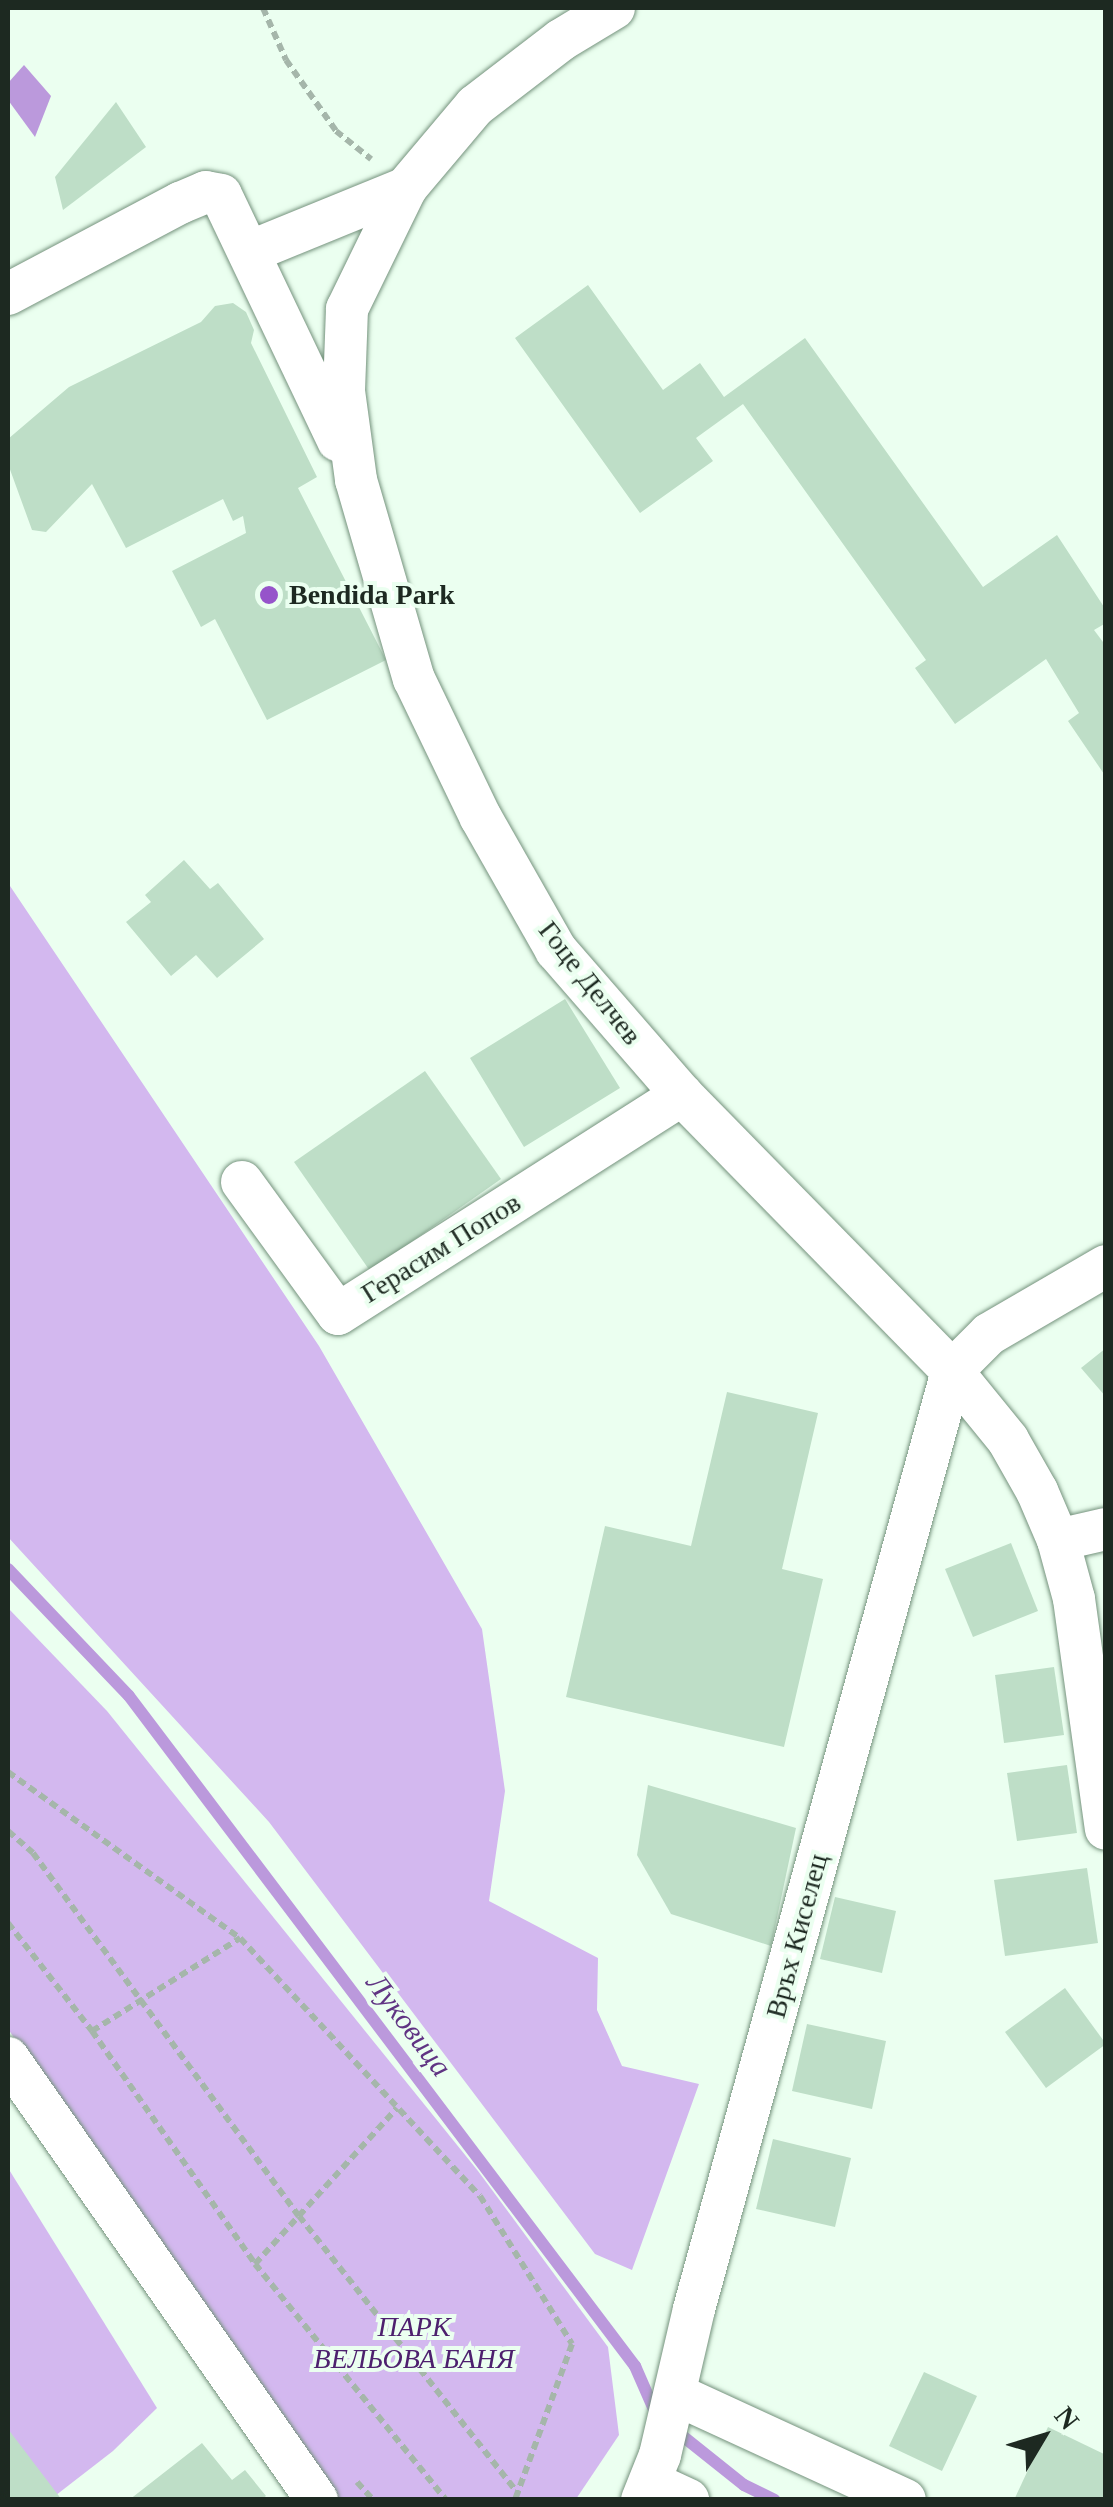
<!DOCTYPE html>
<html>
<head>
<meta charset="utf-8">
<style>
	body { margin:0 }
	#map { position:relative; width:1113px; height:2507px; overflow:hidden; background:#ebfff0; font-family:Georgia,serif }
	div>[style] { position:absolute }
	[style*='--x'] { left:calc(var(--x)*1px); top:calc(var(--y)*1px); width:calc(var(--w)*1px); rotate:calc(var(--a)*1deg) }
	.green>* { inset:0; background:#d3b8ef }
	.water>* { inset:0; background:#bb99dc }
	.stream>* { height:12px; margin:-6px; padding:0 6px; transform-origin:6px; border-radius:6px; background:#bb99dc }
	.building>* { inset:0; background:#bedec7 }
	.path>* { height:6px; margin-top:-3px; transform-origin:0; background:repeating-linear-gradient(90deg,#a5b6aa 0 8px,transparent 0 13px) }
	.roads { filter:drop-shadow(0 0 2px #75937d) drop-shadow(0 0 2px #75937d) }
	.minor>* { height:42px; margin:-21px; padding:0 21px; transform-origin:21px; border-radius:21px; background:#fff }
	.dots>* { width:28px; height:28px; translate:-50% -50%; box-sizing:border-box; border:5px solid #ebfff0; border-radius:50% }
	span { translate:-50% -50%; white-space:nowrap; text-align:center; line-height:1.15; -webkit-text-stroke:8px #ebfff0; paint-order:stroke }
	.poi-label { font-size:28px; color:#1d2921; font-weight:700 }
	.left { translate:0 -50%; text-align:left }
	.street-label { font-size:28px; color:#1d2921 }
	.park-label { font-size:28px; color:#4d206e; font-style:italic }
	.water-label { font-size:30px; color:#603483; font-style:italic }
	.frame { position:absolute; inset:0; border:10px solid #1d2921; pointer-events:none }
	.north { position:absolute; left:993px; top:2387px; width:100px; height:100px; -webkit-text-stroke:8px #ebfff0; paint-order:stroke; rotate:52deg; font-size:28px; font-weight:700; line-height:40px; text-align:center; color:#1d2921 }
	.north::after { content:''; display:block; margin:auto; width:35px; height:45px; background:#1d2921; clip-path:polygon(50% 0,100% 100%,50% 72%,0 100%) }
</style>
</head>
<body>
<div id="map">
	<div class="green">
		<div style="clip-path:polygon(8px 883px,319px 1346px,482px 1629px,505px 1791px,489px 1901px,598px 1958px,597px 2010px,622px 2066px,699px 2084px,632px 2270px,595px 2254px,269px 1822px,8px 1537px)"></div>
		<div style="clip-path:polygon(8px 1608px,107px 1711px,478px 2171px,608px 2347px,619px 2435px,576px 2499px,337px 2499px,8px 2029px)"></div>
		<div style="clip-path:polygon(8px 2168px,157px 2408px,113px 2451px,51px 2499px,8px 2499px)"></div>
	</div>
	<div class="water">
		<div style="clip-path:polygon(24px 65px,51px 96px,35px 137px,8px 100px,8px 83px)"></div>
	</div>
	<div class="stream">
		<div style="--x:8;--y:1569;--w:175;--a:46.4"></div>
		<div style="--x:129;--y:1696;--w:840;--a:52.94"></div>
		<div style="--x:635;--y:2366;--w:52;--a:66.4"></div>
		<div style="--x:675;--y:2430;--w:88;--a:38.6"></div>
		<div style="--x:744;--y:2485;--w:34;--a:26"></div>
	</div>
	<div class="building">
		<div style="clip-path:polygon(116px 102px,146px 147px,63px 210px,55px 177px)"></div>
		<div style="clip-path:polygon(588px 285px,663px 390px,700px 363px,724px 397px,805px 338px,983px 587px,1057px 535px,1106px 610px,1106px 623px,1094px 630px,1106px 646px,1106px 777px,1068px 721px,1079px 713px,1046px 659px,955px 724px,915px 668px,926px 660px,743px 404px,696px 438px,713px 461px,640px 513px,515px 338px)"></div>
		<div style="clip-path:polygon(233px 303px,246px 312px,254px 330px,251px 343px,317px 477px,298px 488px,386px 660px,267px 720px,215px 619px,201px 627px,172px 571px,246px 533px,243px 516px,233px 521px,223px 499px,126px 548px,92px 484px,46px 532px,32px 530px,8px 464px,8px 439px,69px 387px,201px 322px,215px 306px)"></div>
		<div style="clip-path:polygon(184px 860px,210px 889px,218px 883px,264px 939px,217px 978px,196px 955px,171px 976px,126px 922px,151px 902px,145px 895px)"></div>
		<div style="clip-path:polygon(565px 999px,620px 1088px,524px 1147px,470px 1058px)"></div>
		<div style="clip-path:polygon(425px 1071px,501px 1179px,370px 1271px,294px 1162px)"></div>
		<div style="clip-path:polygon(1106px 1348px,1106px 1397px,1081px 1368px)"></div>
		<div style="clip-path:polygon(727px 1392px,818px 1413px,782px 1569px,823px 1579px,784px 1747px,566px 1697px,605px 1526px,691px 1546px)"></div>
		<div style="clip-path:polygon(1011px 1543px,1038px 1611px,973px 1637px,945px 1569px)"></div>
		<div style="clip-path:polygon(1054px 1667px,1064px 1735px,1004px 1743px,995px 1675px)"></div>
		<div style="clip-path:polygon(1067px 1765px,1077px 1833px,1017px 1841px,1007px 1773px)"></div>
		<div style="clip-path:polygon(648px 1785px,796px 1828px,771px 1946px,671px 1914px,637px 1855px)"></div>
		<div style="clip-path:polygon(1087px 1868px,1098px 1943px,1005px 1956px,994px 1880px)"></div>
		<div style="clip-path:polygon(835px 1897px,896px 1911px,882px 1973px,820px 1959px)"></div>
		<div style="clip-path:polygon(1065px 1988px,1106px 2044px,1046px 2088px,1005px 2032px)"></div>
		<div style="clip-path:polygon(807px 2024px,886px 2041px,872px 2109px,792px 2091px)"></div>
		<div style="clip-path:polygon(773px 2139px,851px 2158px,835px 2227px,756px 2209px)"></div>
		<div style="clip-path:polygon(924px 2372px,977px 2396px,942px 2471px,889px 2446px)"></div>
		<div style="clip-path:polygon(1048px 2427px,1106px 2455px,1106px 2500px,1014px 2500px)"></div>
		<div style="clip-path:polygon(8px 2429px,62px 2500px,8px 2500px)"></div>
		<div style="clip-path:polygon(202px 2443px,232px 2480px,245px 2470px,266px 2496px,261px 2500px,129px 2500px)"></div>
	</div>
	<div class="path">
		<div style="--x:263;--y:8;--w:57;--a:66.1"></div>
		<div style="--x:286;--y:60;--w:87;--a:54.8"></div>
		<div style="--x:336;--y:131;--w:45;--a:38.7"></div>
		<div style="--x:8;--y:1772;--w:285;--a:35.6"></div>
		<div style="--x:240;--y:1938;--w:352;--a:47.1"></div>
		<div style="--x:480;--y:2196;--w:174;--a:58.1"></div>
		<div style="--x:572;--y:2344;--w:166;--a:110.1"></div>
		<div style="--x:8;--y:1831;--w:33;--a:41"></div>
		<div style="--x:33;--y:1853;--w:450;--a:53.8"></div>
		<div style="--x:299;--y:2216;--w:353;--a:51.7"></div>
		<div style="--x:8;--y:1923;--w:137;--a:52.1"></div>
		<div style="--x:92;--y:2031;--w:284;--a:55"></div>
		<div style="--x:255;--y:2264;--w:304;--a:51"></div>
		<div style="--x:92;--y:2031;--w:175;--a:-32.1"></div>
		<div style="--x:255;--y:2264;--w:211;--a:-47.7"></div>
		<div style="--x:357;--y:2482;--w:24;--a:48"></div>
	</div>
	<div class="roads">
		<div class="minor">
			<div style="--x:614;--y:8;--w:62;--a:148.9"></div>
			<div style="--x:561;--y:40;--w:108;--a:142.5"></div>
			<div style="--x:475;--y:106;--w:107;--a:130.1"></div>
			<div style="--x:406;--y:188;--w:135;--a:116"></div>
			<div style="--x:347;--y:309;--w:82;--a:92.1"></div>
			<div style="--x:344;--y:391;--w:90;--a:82.3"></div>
			<div style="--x:356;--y:480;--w:207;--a:73.8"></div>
			<div style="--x:414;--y:679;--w:154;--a:64.3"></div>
			<div style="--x:481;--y:818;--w:152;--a:60.4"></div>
			<div style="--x:556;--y:950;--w:192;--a:49"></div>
			<div style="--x:682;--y:1095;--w:386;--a:45.6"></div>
			<div style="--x:952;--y:1371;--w:89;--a:50.9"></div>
			<div style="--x:1008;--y:1440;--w:59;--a:60.4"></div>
			<div style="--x:1037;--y:1491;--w:53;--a:66.8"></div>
			<div style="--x:1058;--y:1540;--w:61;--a:74.8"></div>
			<div style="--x:1074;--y:1599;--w:232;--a:82.1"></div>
			<div style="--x:249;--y:252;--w:170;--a:-22.2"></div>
			<div style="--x:8;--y:294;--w:195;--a:-27.9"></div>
			<div style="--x:180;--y:203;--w:28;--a:-23"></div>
			<div style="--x:206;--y:192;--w:15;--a:11"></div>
			<div style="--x:221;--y:195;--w:272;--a:64.5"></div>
			<div style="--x:242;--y:1182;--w:163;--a:54"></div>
			<div style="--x:338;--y:1314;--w:408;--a:-32.5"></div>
			<div style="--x:1058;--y:1540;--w:49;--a:-12.9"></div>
			<div style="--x:8;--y:2058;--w:539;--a:55.04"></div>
			<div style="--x:675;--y:2394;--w:253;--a:24.7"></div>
			<div style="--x:652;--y:2483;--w:40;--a:25"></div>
			<div style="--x:642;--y:2500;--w:48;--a:-68.2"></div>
			<div style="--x:660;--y:2455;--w:150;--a:-76.9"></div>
			<div style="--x:694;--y:2309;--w:973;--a:-74.62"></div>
			<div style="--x:952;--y:1371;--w:52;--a:-45"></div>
			<div style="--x:989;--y:1334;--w:135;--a:-30.2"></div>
		</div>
	</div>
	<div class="dots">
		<div style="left:269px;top:595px;background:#9654ca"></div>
	</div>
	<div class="poi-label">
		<span class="left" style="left:289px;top:595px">Bendida Park</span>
	</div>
	<div class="street-label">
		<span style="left:590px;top:983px;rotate:52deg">Гоце Делчев</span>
		<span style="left:441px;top:1248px;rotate:-32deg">Герасим Попов</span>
		<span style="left:797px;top:1936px;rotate:-75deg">Връх Киселец</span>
	</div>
	<div class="park-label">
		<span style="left:414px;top:2343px">ПАРК<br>ВЕЛЬОВА БАНЯ</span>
	</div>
	<div class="water-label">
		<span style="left:409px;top:2025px;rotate:53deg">Луковица</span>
	</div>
	<div class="frame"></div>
	<div class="north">N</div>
</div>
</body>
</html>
